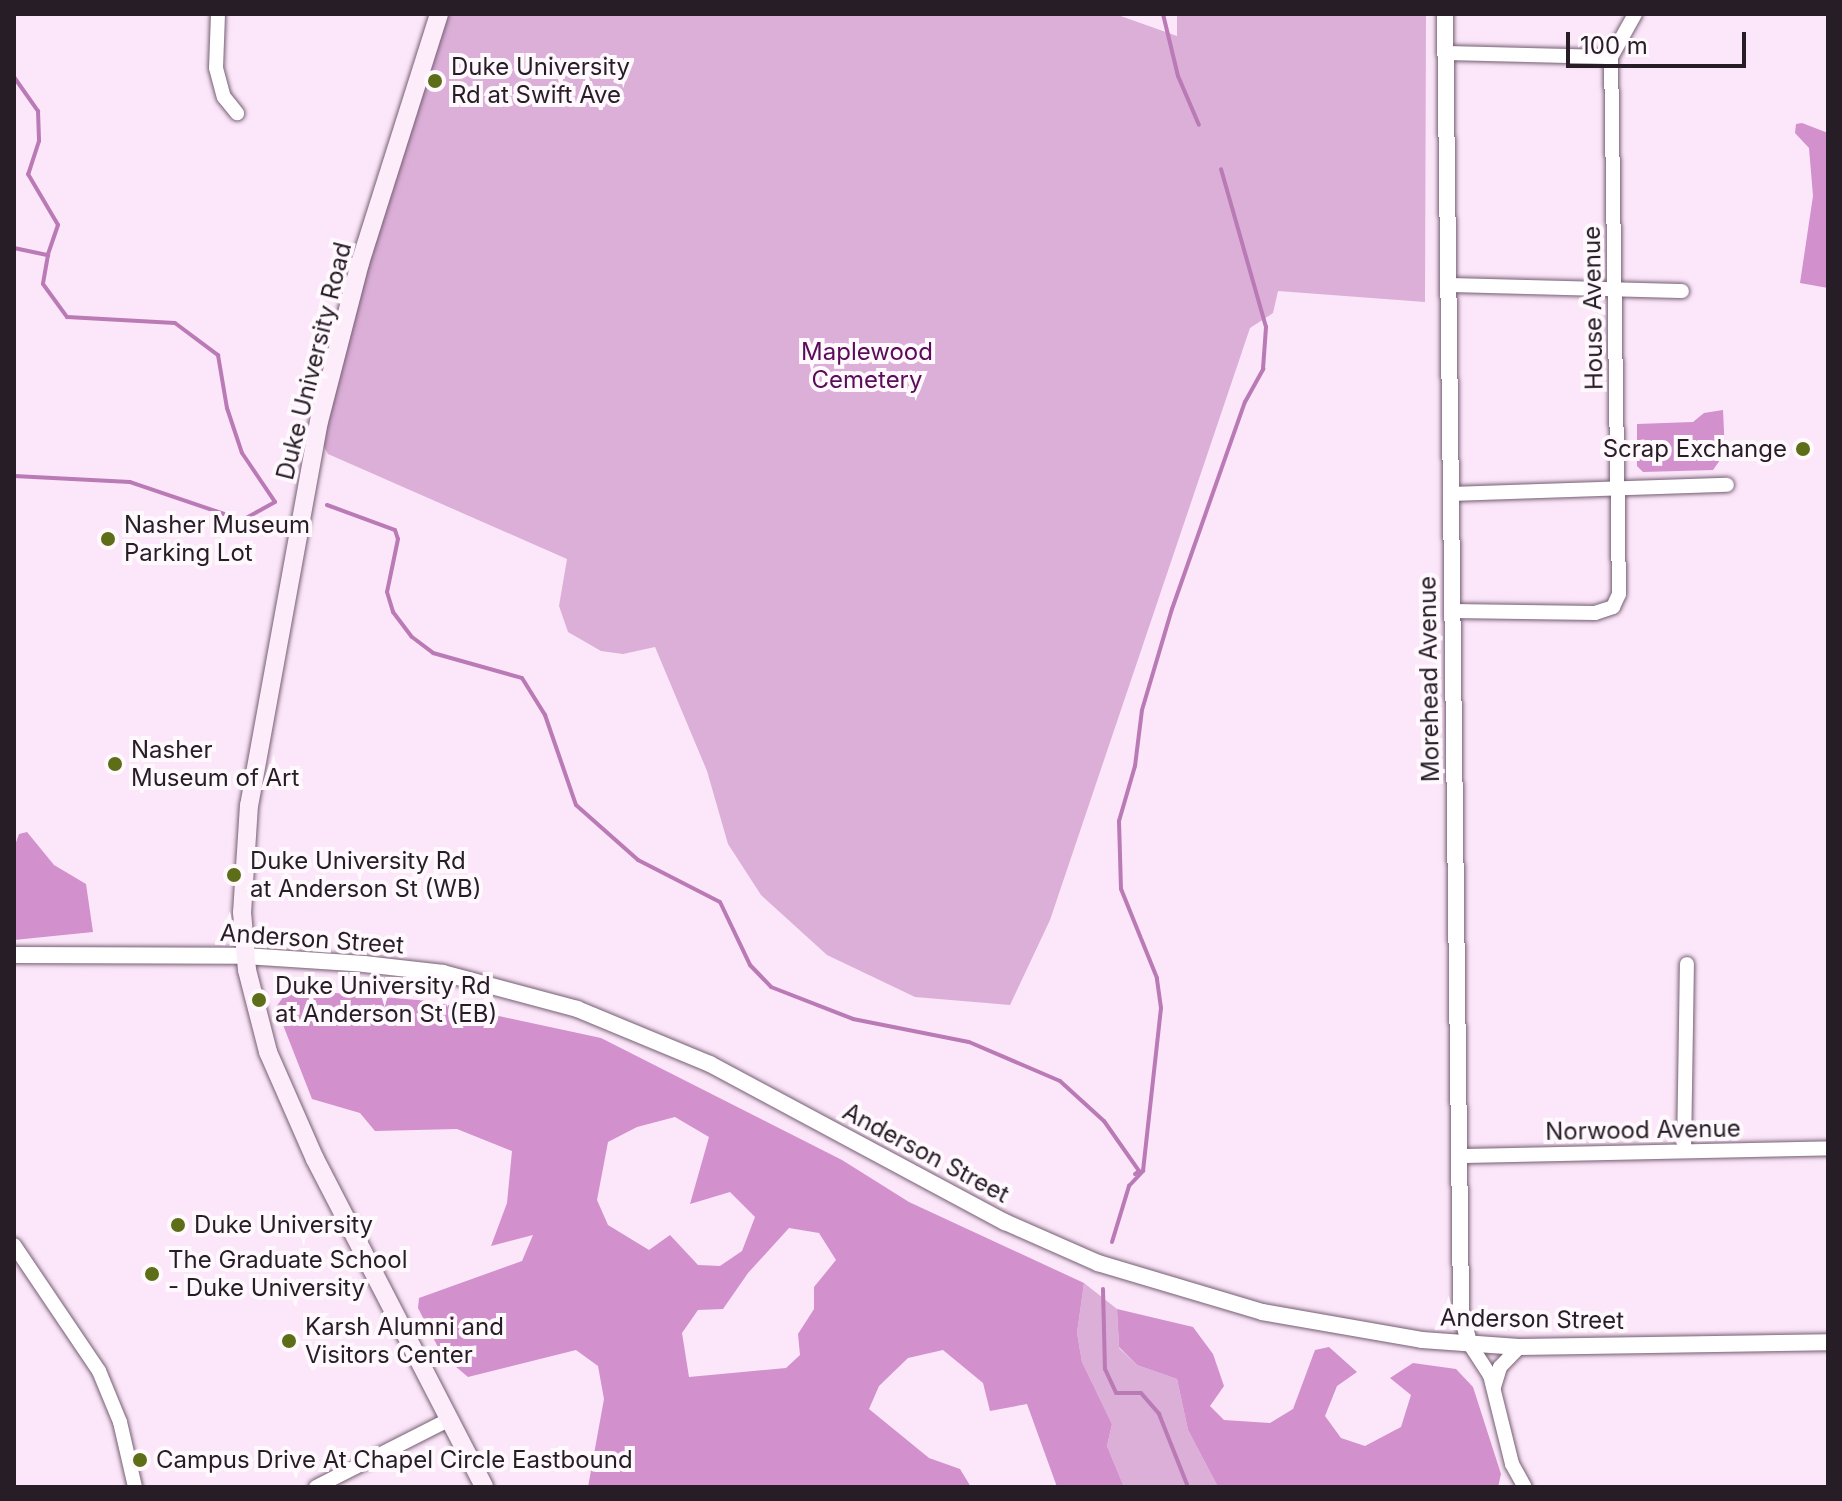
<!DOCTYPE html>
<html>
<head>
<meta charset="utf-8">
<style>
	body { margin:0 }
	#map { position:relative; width:1842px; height:1501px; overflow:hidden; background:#fce6f9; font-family:Inter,sans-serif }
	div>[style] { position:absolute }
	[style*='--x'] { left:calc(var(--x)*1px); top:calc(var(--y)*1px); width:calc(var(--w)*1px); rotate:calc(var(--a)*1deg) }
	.green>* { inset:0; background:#dcafd8 }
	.forest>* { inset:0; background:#d290cd }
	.stream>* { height:4px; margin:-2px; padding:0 2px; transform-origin:2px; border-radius:2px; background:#ba7ab5 }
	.roads { filter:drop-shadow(0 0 2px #755e73) drop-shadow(0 0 2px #755e73) }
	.minor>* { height:14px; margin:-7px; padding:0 7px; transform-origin:7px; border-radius:7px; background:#fff }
	.tertiary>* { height:16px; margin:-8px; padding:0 8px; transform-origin:8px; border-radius:8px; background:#fff }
	.secondary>* { height:18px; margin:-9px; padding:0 9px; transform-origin:9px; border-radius:9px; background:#fdedfb }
	.dots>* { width:22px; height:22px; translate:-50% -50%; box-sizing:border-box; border:4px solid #fff9fe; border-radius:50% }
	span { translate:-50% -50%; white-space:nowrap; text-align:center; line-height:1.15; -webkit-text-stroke:8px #fff9fe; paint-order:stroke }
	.poi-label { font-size:24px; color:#271d26 }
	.left { translate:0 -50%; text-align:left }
	.right { translate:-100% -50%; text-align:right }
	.street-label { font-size:24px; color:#271d26 }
	.park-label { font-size:24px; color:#5b0b59 }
	.frame { position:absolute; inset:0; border:16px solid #271d26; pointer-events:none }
	.scale { position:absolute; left:1566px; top:32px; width:180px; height:36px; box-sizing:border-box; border:4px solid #271d26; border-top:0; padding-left:10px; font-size:24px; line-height:28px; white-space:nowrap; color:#271d26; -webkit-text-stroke:6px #fff9fe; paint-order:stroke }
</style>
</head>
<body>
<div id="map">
	<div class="green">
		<div style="clip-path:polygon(449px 14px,1115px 14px,1177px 36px,1177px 14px,1426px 14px,1425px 302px,1278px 291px,1273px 313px,1250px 328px,1050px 920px,1010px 1005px,915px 997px,827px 955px,761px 895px,728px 844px,707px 771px,655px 647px,623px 654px,601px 651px,568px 632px,559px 606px,567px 559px,328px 454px,323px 445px,366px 266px)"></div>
		<div style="clip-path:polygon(1084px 1283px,1117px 1309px,1119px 1348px,1137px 1365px,1177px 1379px,1188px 1430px,1218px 1487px,1124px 1487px,1107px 1446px,1112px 1424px,1082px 1362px,1077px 1333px)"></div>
	</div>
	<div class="forest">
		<div style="clip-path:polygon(1802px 123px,1828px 133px,1828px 288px,1800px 283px,1813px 196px,1809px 148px,1795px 133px,1796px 124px)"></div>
		<div style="clip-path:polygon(1723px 410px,1725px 453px,1713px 470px,1643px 472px,1637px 466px,1637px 424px,1693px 422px,1704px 413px)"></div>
		<div style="clip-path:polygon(27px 832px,54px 865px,86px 884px,93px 932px,14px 940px,14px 848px,19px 834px)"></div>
		<div style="clip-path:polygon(evenodd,289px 989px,429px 1001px,601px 1038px,842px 1160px,909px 1202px,1084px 1283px,1077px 1333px,1082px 1362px,1112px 1424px,1107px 1446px,1124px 1487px,1057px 1487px,1027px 1404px,990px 1411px,983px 1383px,943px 1350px,908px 1358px,879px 1386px,869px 1409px,929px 1458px,960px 1469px,971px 1487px,588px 1487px,604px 1399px,598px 1366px,576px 1350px,468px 1377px,442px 1355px,418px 1308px,419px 1298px,522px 1261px,533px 1235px,491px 1246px,507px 1203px,512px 1151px,457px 1129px,375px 1131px,360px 1113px,312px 1099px,276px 1007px,289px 989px,675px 1117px,709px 1137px,690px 1204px,730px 1192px,755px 1217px,742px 1251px,720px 1266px,698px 1265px,670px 1235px,649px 1250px,608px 1225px,597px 1200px,608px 1142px,637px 1127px,675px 1117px,289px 989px,789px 1228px,819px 1233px,836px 1260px,814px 1287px,814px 1309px,798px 1334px,800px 1355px,786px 1368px,689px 1377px,682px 1333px,698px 1310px,723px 1309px,748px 1273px,789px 1228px)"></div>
		<div style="clip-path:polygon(1117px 1309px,1193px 1327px,1213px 1354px,1224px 1386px,1210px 1406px,1224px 1420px,1270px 1423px,1293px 1409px,1315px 1350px,1329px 1347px,1357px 1372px,1337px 1386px,1325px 1416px,1341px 1438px,1365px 1446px,1401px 1427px,1411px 1395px,1390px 1378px,1413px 1363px,1456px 1369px,1473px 1387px,1501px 1474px,1498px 1487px,1218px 1487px,1188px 1430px,1177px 1379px,1137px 1365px,1119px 1347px)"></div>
	</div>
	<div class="stream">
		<div style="--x:1163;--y:14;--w:64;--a:76.4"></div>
		<div style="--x:1178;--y:76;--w:53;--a:66.8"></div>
		<div style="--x:14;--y:77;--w:42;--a:54.8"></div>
		<div style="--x:38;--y:111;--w:30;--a:88"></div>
		<div style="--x:39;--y:141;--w:35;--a:108"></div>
		<div style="--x:28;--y:174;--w:59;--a:59.5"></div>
		<div style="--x:58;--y:225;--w:31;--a:109"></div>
		<div style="--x:14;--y:248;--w:35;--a:12"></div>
		<div style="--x:48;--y:255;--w:29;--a:100"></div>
		<div style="--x:43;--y:284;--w:41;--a:54"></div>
		<div style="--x:67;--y:317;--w:108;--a:3.2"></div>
		<div style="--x:175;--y:323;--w:54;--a:36.7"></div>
		<div style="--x:218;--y:355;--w:54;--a:80.4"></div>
		<div style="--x:227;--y:408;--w:47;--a:71.6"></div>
		<div style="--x:242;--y:453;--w:59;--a:56"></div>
		<div style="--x:275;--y:502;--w:38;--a:151"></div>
		<div style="--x:242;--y:520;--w:118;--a:-161.3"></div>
		<div style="--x:130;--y:482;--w:116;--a:-177"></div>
		<div style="--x:327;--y:505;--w:72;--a:20.2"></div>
		<div style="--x:395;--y:530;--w:9;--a:72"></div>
		<div style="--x:398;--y:539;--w:54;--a:101.7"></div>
		<div style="--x:387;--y:592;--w:21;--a:73"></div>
		<div style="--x:393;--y:612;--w:31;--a:53"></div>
		<div style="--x:412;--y:637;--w:26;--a:37"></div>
		<div style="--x:433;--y:653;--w:92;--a:15.7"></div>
		<div style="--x:522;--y:678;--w:44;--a:58.1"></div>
		<div style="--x:545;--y:715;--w:95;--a:71"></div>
		<div style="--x:576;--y:805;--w:83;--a:41.6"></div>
		<div style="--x:638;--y:860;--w:92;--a:27.1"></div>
		<div style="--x:720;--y:902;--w:70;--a:64.5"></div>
		<div style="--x:750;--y:965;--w:30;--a:46"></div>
		<div style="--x:771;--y:987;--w:88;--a:21.3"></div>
		<div style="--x:853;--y:1019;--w:118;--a:11.2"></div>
		<div style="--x:969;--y:1042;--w:99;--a:23.2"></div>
		<div style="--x:1060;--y:1081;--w:59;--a:42.3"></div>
		<div style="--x:1104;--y:1121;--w:61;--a:55"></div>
		<div style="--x:1139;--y:1171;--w:5;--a:143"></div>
		<div style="--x:1112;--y:1242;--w:59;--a:-73.1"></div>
		<div style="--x:1129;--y:1186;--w:21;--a:-47"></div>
		<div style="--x:1143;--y:1171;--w:164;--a:-83.7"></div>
		<div style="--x:1161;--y:1008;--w:30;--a:-98"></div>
		<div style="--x:1157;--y:978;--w:96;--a:-112"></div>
		<div style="--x:1121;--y:889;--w:68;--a:-91.7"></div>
		<div style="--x:1119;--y:821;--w:57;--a:-73.8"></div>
		<div style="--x:1135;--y:766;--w:56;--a:-82.9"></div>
		<div style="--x:1142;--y:710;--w:105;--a:-73.5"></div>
		<div style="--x:1172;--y:609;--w:219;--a:-70.6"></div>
		<div style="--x:1245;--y:402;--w:38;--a:-61"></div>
		<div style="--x:1263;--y:369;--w:42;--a:-85.9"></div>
		<div style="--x:1266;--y:327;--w:164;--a:-105.9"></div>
		<div style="--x:1103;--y:1289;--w:80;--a:88.6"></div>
		<div style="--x:1105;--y:1369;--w:26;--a:65"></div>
		<div style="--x:1116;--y:1393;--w:25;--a:0"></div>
		<div style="--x:1141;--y:1393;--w:28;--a:49"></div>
		<div style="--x:1159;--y:1414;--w:79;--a:68.3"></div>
	</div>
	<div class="roads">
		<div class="minor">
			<div style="--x:218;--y:14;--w:54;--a:92.1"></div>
			<div style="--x:216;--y:68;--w:30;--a:75"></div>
			<div style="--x:224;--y:97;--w:21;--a:51"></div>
			<div style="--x:1444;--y:53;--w:167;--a:1.4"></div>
			<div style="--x:1448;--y:285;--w:234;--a:1.5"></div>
			<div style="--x:1450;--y:494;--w:277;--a:-1.9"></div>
			<div style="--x:1452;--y:611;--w:143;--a:0.8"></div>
			<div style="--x:1595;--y:613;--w:19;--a:-18"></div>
			<div style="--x:1613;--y:607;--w:14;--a:-65"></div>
			<div style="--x:1619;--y:594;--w:537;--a:-90.85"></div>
			<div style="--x:1611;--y:57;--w:49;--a:-60.8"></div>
			<div style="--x:1684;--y:1151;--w:187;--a:-89.1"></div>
			<div style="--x:1460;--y:1156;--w:368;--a:-1.2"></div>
			<div style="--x:14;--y:1245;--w:152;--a:56"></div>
			<div style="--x:99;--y:1371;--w:55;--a:67.6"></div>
			<div style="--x:120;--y:1422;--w:67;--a:77"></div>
			<div style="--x:1469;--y:1343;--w:38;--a:57"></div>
			<div style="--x:1490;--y:1375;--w:92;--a:76.1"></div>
			<div style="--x:1512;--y:1464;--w:26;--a:61"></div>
			<div style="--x:1494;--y:1387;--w:21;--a:-73"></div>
			<div style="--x:1500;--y:1367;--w:28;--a:-46"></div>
			<div style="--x:316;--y:1487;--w:150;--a:-26.9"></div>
		</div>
		<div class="tertiary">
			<div style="--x:1445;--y:14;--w:1297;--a:89.29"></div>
			<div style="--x:1461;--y:1311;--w:33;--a:76"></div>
			<div style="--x:14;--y:955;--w:231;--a:0.2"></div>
			<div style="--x:245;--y:956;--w:119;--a:3.8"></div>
			<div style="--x:364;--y:964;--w:80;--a:6.5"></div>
			<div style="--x:443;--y:973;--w:139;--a:15"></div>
			<div style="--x:577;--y:1009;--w:144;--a:22.5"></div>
			<div style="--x:710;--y:1064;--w:335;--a:28.2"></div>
			<div style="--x:1005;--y:1222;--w:102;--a:23.8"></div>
			<div style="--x:1098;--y:1263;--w:171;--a:16.6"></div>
			<div style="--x:1262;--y:1312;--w:162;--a:9.9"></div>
			<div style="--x:1422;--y:1340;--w:97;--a:4.1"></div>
			<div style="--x:1519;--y:1347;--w:309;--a:-0.9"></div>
		</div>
		<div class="secondary">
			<div style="--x:439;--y:14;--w:261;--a:107.6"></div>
			<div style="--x:360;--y:263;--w:163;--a:104.5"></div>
			<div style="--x:319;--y:421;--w:390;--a:100.3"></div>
			<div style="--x:249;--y:805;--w:107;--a:93.7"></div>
			<div style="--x:242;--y:912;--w:58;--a:85.1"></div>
			<div style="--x:247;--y:970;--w:85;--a:75.6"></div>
			<div style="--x:268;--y:1052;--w:117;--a:66.3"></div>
			<div style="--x:315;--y:1159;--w:369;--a:62.7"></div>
		</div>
	</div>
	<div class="dots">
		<div style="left:435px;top:81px;background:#5e6d18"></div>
		<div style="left:1803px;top:449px;background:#5e6d18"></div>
		<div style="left:108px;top:539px;background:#5e6d18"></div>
		<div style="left:115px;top:764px;background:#5e6d18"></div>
		<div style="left:234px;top:875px;background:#5e6d18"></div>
		<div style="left:259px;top:1000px;background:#5e6d18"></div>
		<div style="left:178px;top:1225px;background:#5e6d18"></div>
		<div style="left:152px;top:1274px;background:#5e6d18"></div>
		<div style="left:289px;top:1341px;background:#5e6d18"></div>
		<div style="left:140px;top:1460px;background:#5e6d18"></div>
	</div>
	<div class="poi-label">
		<span class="left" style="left:451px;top:81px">Duke University<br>Rd at Swift Ave</span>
		<span class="right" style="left:1787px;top:449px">Scrap Exchange</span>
		<span class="left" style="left:124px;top:539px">Nasher Museum<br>Parking Lot</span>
		<span class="left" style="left:131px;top:764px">Nasher<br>Museum of Art</span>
		<span class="left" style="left:250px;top:875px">Duke University Rd<br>at Anderson St (WB)</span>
		<span class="left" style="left:275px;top:1000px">Duke University Rd<br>at Anderson St (EB)</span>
		<span class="left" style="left:194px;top:1225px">Duke University</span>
		<span class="left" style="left:168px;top:1274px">The Graduate School<br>- Duke University</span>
		<span class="left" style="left:305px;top:1341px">Karsh Alumni and<br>Visitors Center</span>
		<span class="left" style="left:156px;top:1460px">Campus Drive At Chapel Circle Eastbound</span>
	</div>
	<div class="street-label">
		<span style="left:1593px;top:308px;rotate:-91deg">House Avenue</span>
		<span style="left:314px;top:361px;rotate:-76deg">Duke University Road</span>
		<span style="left:1429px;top:679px;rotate:-91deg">Morehead Avenue</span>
		<span style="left:312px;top:939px;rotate:4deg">Anderson Street</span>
		<span style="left:1643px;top:1130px;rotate:-1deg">Norwood Avenue</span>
		<span style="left:926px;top:1153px;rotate:28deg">Anderson Street</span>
		<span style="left:1532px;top:1319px;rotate:1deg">Anderson Street</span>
	</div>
	<div class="park-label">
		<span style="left:867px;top:366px">Maplewood<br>Cemetery</span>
	</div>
	<div class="frame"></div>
	<div class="scale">100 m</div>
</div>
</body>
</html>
